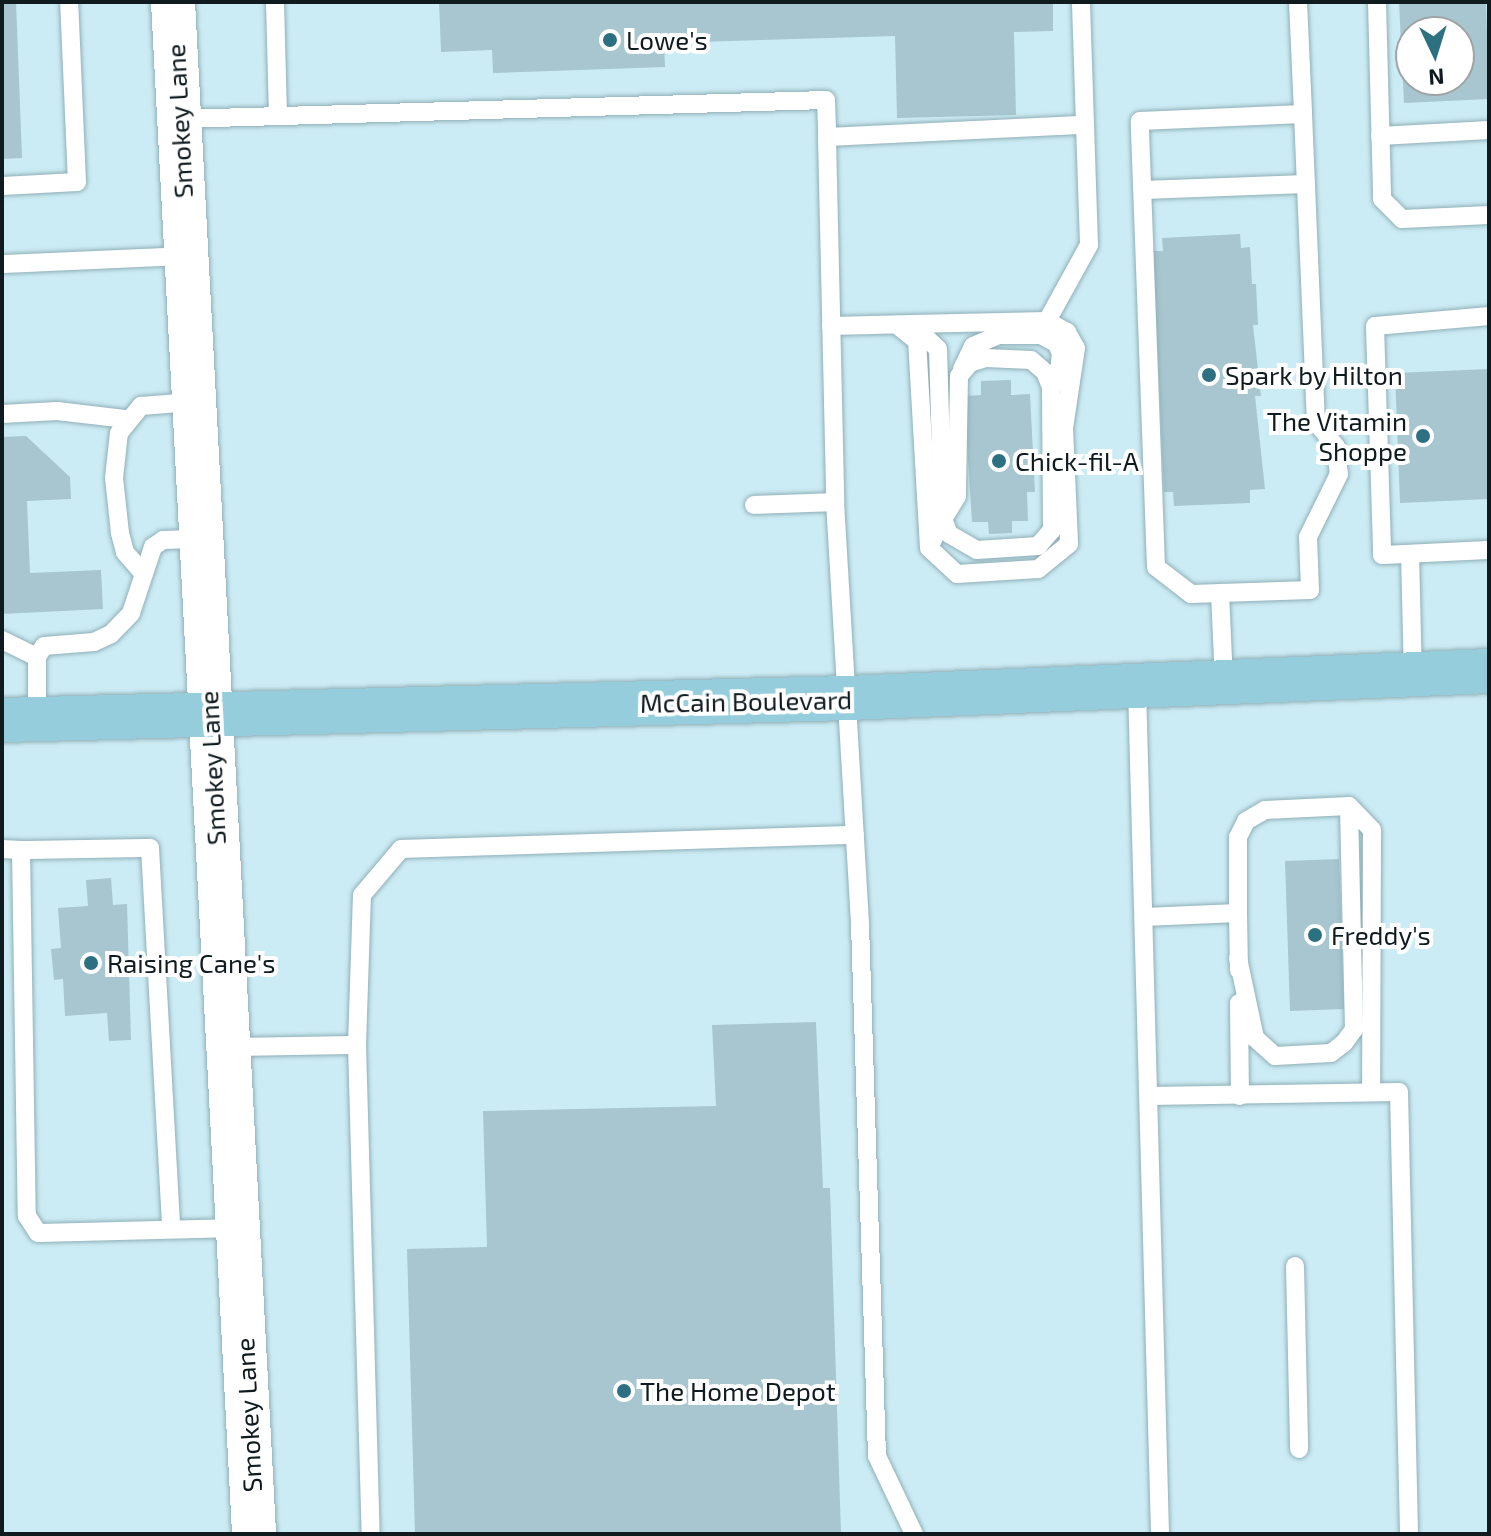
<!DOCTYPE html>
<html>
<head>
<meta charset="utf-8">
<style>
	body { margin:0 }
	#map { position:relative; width:1491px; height:1536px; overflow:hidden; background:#ccecf5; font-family:"Exo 2",sans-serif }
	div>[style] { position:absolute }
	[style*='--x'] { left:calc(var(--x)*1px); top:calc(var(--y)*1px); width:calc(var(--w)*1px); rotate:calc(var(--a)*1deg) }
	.building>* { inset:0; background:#a7c6cf }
	.roads { filter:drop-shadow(0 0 2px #90afb7) drop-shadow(0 0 2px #90afb7) }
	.service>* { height:18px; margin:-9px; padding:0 9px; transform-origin:9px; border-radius:9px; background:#fff }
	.tertiary>* { height:44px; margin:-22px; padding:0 22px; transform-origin:22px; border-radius:22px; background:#fff }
	.primary>* { height:44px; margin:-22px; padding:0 22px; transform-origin:22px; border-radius:22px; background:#95cddc }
	.dots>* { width:22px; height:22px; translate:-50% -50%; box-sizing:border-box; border:4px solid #fff; border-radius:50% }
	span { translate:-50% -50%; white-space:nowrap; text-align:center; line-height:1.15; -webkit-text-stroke:8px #fff; paint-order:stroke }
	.poi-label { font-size:26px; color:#101b1f }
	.left { translate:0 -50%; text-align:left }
	.right { translate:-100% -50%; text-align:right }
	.street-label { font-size:26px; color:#101b1f }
	.frame { position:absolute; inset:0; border:4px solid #101b1f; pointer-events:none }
	.north { position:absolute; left:1395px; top:16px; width:80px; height:80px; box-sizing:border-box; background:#fff; border:2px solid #9fa4a5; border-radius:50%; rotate:176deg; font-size:22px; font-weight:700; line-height:32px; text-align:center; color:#101b1f }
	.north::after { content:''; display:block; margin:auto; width:28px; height:36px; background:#2d7081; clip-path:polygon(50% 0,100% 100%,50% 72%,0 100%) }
</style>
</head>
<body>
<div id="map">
	<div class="building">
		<div style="clip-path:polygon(2px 2px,16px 2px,22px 158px,2px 159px)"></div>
		<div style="clip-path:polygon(439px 2px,1053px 2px,1053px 31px,1014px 32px,1016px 115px,897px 118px,895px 36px,664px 43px,665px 67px,493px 73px,492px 50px,441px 52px)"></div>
		<div style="clip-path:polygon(evenodd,1399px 2px,1486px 2px,1489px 99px,1404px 103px,1399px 2px,1411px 32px,1459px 32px,1459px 80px,1411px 80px,1411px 32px)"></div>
		<div style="clip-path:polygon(1240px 234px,1241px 248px,1250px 247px,1252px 284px,1256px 284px,1258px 325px,1253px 325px,1261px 396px,1255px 396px,1265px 489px,1250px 490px,1250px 503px,1174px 506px,1173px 492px,1164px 492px,1153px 251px,1163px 251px,1162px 238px)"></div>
		<div style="clip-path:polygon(1489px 369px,1489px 499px,1400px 503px,1395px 373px)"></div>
		<div style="clip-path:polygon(1011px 380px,1011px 395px,1030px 394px,1035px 492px,1027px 492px,1028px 521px,1012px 521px,1012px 533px,989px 534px,988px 522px,972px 522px,964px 396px,981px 395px,981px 381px)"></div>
		<div style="clip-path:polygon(26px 436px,70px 477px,71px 499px,27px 501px,30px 573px,101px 570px,103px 609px,2px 614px,2px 437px)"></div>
		<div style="clip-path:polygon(1339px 859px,1344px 1009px,1290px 1011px,1285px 861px)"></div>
		<div style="clip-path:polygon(111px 878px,113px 905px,127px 904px,131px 1040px,109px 1041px,107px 1013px,65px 1016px,63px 979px,54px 980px,51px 949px,61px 948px,58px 908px,88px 906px,86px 880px)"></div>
		<div style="clip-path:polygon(816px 1022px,823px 1188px,830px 1188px,841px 1534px,415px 1534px,407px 1249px,487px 1247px,483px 1111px,716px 1106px,712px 1025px)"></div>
	</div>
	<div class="roads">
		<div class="service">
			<div style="--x:275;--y:2;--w:114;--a:88.5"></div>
			<div style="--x:1298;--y:2;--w:112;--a:87.4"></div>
			<div style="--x:1303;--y:114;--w:308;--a:87.6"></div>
			<div style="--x:1316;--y:422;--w:32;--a:51"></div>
			<div style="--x:1336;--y:447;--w:27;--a:84"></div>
			<div style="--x:1339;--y:474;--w:70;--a:116.2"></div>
			<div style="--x:1308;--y:537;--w:53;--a:87.8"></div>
			<div style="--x:1310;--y:590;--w:119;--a:178.1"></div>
			<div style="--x:1191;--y:594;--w:44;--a:-142.4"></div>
			<div style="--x:1156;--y:567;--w:446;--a:-92.1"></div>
			<div style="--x:1140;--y:121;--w:163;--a:-2.5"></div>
			<div style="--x:1377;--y:2;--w:197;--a:88.5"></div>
			<div style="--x:1382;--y:199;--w:28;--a:45"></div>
			<div style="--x:1402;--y:219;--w:87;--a:-2.6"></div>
			<div style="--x:179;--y:119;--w:647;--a:-1.68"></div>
			<div style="--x:826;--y:100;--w:37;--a:88"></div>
			<div style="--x:827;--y:137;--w:258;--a:-2.7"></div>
			<div style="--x:1380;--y:136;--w:109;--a:-3.2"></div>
			<div style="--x:827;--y:137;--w:365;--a:88.7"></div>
			<div style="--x:835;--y:502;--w:423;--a:86.6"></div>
			<div style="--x:860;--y:924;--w:532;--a:88.17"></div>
			<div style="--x:877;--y:1456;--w:86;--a:64.6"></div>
			<div style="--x:2;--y:186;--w:75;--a:-3.1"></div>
			<div style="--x:77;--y:182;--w:180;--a:-92.5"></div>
			<div style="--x:1143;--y:190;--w:163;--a:-2.1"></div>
			<div style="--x:2;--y:264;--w:183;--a:-2.5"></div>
			<div style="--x:1489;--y:316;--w:114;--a:175"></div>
			<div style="--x:1375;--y:326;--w:229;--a:88.2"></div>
			<div style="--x:1382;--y:555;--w:107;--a:-2.7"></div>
			<div style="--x:1047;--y:321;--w:87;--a:-61.1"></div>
			<div style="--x:1089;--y:245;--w:243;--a:-91.9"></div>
			<div style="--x:912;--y:324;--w:36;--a:44"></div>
			<div style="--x:938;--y:349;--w:170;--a:88.3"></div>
			<div style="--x:943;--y:519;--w:16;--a:68"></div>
			<div style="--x:949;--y:534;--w:32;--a:30"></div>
			<div style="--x:977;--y:550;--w:61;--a:-3.8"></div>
			<div style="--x:1038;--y:546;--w:21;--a:-49"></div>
			<div style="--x:1052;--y:530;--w:143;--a:-90.4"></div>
			<div style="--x:1051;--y:387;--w:16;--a:-112"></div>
			<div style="--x:1045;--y:372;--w:18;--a:-139"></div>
			<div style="--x:1031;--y:360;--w:45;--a:-177.5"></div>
			<div style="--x:986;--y:358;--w:17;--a:163"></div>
			<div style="--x:970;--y:363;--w:17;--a:130"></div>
			<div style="--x:959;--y:376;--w:120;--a:91"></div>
			<div style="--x:957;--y:496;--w:27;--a:121"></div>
			<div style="--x:943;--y:519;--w:30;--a:116"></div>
			<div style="--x:831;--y:326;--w:81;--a:-1.4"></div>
			<div style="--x:912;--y:324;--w:135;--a:-1.3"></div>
			<div style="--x:1047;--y:321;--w:23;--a:29"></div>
			<div style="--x:1067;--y:332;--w:18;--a:61"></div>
			<div style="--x:1076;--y:348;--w:81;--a:98.5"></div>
			<div style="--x:1064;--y:428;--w:116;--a:87.5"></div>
			<div style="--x:1069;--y:544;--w:40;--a:141"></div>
			<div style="--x:1038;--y:569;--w:81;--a:176.5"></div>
			<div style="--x:957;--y:574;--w:38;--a:-137"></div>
			<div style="--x:929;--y:548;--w:207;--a:-93.3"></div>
			<div style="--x:917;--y:341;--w:26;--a:-141"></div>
			<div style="--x:962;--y:369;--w:25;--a:-64"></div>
			<div style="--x:973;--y:346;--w:28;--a:-23"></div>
			<div style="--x:999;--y:335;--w:42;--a:0"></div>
			<div style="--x:1041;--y:335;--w:17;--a:28"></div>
			<div style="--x:1056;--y:343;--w:11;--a:63"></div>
			<div style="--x:1061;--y:353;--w:30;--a:96"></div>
			<div style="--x:2;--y:414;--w:55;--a:-3.1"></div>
			<div style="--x:57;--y:411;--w:68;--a:6.7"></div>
			<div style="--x:754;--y:505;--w:81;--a:-2.1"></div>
			<div style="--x:1410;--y:554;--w:121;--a:88.6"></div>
			<div style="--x:143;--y:573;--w:28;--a:-131"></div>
			<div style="--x:125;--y:552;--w:20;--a:-105"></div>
			<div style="--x:120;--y:533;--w:55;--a:-96.2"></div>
			<div style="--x:114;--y:478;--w:45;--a:-83.7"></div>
			<div style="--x:119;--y:433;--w:35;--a:-51"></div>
			<div style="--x:141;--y:406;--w:51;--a:-4.5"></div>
			<div style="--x:1220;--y:593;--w:89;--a:87.4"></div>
			<div style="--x:2;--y:640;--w:39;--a:26"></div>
			<div style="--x:1137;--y:688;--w:846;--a:88.44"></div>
			<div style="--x:37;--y:719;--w:62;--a:-90"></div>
			<div style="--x:37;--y:657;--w:13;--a:-58"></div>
			<div style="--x:44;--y:646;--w:50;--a:-4.6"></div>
			<div style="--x:94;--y:642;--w:19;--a:-25"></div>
			<div style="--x:111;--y:634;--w:29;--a:-46"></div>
			<div style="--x:131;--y:613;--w:70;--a:-71.6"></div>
			<div style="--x:153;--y:547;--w:12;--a:-35"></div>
			<div style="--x:163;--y:540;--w:36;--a:-2"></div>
			<div style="--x:2;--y:849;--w:19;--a:3"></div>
			<div style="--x:21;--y:850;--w:366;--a:89.1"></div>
			<div style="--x:27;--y:1216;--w:20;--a:57"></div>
			<div style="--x:38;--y:1233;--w:201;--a:-1.4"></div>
			<div style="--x:21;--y:850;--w:129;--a:-0.9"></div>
			<div style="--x:150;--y:848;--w:381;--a:86.8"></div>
			<div style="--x:1238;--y:913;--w:57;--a:89"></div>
			<div style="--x:1144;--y:917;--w:94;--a:-2.4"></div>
			<div style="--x:1238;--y:913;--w:76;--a:-90"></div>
			<div style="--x:1238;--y:837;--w:18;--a:-63"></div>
			<div style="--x:1246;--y:821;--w:22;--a:-30"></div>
			<div style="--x:1265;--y:810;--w:84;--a:-2.7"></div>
			<div style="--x:1349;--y:806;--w:33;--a:46"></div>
			<div style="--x:1372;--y:830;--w:262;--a:90.2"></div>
			<div style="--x:1238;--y:958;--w:82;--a:78"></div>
			<div style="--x:1255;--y:1038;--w:27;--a:42"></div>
			<div style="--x:1275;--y:1056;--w:56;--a:-3.1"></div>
			<div style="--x:1331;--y:1053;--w:16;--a:-38"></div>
			<div style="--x:1344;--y:1043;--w:17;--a:-54"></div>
			<div style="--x:1354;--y:1029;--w:223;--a:-91.3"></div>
			<div style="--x:1239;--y:1003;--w:93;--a:89.4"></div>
			<div style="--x:357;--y:1045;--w:489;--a:88.4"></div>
			<div style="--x:229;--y:1047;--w:128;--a:-0.9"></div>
			<div style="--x:357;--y:1045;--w:150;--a:-88.1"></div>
			<div style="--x:362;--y:895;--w:60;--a:-49.7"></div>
			<div style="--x:401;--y:849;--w:454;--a:-1.8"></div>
			<div style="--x:1149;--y:1096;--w:250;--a:-0.9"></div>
			<div style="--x:1399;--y:1092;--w:442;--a:88.7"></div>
			<div style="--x:1295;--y:1266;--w:183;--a:88.7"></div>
		</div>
		<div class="tertiary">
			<div style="--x:173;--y:2;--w:1534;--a:86.97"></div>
		</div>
		<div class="primary">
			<div style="--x:2;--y:720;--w:846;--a:-1.49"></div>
			<div style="--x:848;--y:698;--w:642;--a:-2.41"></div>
		</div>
	</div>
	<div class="dots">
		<div style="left:610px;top:40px;background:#2d7081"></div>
		<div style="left:1209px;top:375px;background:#2d7081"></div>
		<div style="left:1423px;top:436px;background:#2d7081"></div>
		<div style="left:999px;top:461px;background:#2d7081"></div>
		<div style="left:1315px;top:935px;background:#2d7081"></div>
		<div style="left:91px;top:963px;background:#2d7081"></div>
		<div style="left:624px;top:1391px;background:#2d7081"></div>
	</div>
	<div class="poi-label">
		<span class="left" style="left:626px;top:40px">Lowe's</span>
		<span class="left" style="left:1225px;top:375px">Spark by Hilton</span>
		<span class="right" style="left:1407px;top:436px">The Vitamin<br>Shoppe</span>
		<span class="left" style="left:1015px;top:461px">Chick-fil-A</span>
		<span class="left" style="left:1331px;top:935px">Freddy's</span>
		<span class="left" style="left:107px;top:963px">Raising Cane's</span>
		<span class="left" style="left:640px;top:1391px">The Home Depot</span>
	</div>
	<div class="street-label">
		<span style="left:179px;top:121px;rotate:-93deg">Smokey Lane</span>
		<span style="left:746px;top:701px;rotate:-1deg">McCain Boulevard</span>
		<span style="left:212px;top:768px;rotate:-93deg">Smokey Lane</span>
		<span style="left:248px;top:1415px;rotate:-93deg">Smokey Lane</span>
	</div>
	<div class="frame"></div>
	<div class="north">N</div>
</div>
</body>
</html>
